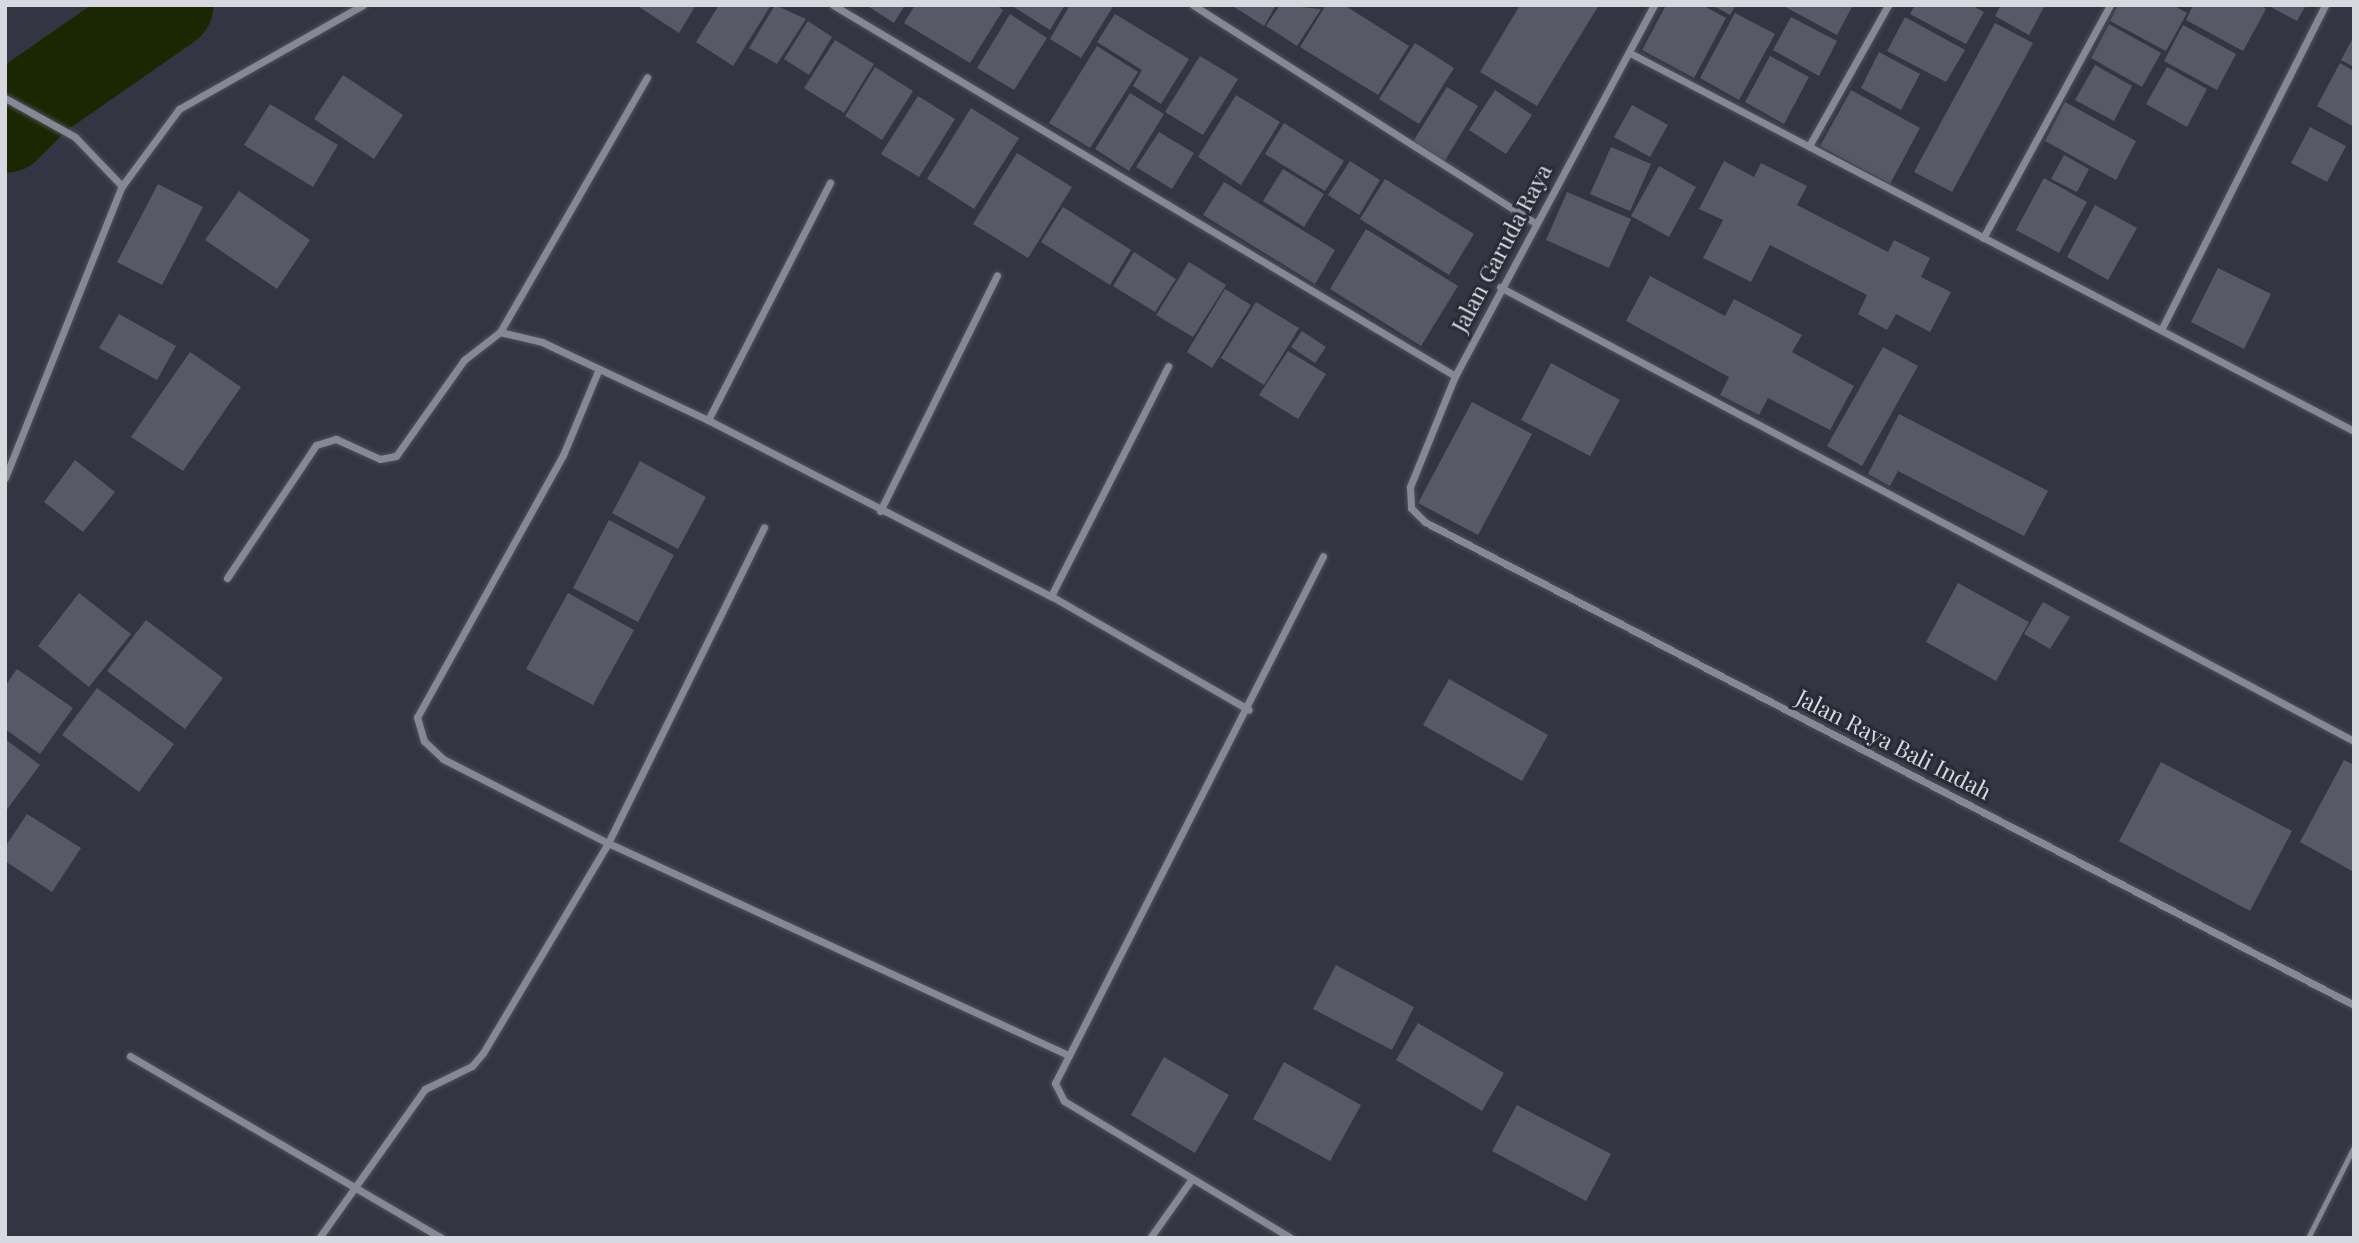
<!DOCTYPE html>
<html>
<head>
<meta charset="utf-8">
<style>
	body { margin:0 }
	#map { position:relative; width:2359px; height:1243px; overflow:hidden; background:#343542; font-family:"Playfair Display",serif }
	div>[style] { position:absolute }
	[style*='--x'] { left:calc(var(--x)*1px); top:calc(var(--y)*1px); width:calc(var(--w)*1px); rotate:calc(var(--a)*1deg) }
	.river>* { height:89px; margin:-44.5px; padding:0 44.5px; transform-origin:44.5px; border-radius:44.5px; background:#1a2700 }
	.building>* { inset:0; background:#585966 }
	.roads { filter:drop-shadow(0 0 2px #50515c) drop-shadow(0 0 2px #50515c) }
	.lane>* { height:5px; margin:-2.5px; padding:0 2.5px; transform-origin:2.5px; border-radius:2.5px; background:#868896 }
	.street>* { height:7px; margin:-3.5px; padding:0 3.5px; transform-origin:3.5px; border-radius:3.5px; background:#868896 }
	span { translate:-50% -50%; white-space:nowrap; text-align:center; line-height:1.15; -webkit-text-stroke:6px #2a2b37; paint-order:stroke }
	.street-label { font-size:23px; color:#d7d8e0 }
	.frame { position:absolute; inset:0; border:7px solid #d7d8e0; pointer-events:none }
</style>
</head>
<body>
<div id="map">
	<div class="river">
		<div style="--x:5;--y:128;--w:45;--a:-45"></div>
		<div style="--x:37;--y:96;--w:160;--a:-34.8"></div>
	</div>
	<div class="building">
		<div style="clip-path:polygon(636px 5px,696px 5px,679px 33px)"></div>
		<div style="clip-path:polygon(719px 5px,771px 5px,733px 66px,696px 42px)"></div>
		<div style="clip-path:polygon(775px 5px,806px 19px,777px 64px,749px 48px)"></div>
		<div style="clip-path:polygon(866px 5px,905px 5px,894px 23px)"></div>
		<div style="clip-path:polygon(915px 5px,996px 5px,1003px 10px,970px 63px,904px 23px)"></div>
		<div style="clip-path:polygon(1011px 5px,1065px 5px,1050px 30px)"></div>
		<div style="clip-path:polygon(1070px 5px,1114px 5px,1081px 58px,1050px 39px)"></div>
		<div style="clip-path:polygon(1231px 5px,1276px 5px,1264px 26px)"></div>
		<div style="clip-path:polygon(1280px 5px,1321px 9px,1297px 46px,1266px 26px)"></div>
		<div style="clip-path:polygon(1326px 5px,1344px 5px,1409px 46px,1378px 95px,1300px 47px)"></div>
		<div style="clip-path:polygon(1520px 5px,1599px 5px,1537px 106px,1480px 72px)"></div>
		<div style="clip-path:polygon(1666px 5px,1702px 5px,1726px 18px,1694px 78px,1642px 50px)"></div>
		<div style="clip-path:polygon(1712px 5px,1736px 5px,1730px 15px)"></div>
		<div style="clip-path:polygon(1782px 5px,1853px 5px,1837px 35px)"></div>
		<div style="clip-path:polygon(1915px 5px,1971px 5px,1984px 12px,1966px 44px,1910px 14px)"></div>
		<div style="clip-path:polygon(2001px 5px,2045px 5px,2029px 35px,1995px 16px)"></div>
		<div style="clip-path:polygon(2118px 5px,2173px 5px,2187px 13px,2166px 51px,2110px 21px)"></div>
		<div style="clip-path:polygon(2193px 5px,2260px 5px,2266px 9px,2243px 51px,2186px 20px)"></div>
		<div style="clip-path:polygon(2267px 5px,2306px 5px,2297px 21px)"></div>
		<div style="clip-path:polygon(1735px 13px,1775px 34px,1739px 100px,1700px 78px)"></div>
		<div style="clip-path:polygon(1010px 14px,1047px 38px,1014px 90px,977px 68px)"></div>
		<div style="clip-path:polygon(1115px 14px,1189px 59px,1161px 104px,1133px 86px,1142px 70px,1097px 42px)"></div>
		<div style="clip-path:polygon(1791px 17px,1837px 41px,1819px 76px,1773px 50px)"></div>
		<div style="clip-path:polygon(1905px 17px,1965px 50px,1946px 82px,1887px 51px)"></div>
		<div style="clip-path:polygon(808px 21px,832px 37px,809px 75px,784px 59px)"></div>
		<div style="clip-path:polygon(1995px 23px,2033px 43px,1952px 192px,1914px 172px)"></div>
		<div style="clip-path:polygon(2109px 24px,2161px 53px,2142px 87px,2091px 58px)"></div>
		<div style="clip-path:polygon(2183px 25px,2236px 54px,2217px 90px,2164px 61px)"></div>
		<div style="clip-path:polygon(2354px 36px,2354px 67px,2341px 60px)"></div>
		<div style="clip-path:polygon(835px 40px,874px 64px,844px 113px,804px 88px)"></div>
		<div style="clip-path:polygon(1415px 43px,1454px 68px,1419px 124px,1379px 99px)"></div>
		<div style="clip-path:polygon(1097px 46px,1138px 72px,1090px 148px,1049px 123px)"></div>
		<div style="clip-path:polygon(1879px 52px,1920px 74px,1901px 110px,1861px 88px)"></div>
		<div style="clip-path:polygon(1200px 56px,1238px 79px,1203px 135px,1165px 112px)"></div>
		<div style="clip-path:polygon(1770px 56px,1809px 77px,1784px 124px,1745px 102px)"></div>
		<div style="clip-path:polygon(2340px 63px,2354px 71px,2354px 127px,2317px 106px)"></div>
		<div style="clip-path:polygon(2095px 65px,2132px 86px,2114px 121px,2075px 100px)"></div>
		<div style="clip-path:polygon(875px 67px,913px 91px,882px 140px,845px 116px)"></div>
		<div style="clip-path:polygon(2167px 67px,2207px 89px,2187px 127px,2146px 104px)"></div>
		<div style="clip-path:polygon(343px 75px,403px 115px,374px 159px,314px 119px)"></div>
		<div style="clip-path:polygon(1447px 87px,1478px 106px,1444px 162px,1412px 143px)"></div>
		<div style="clip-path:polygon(1495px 90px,1532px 115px,1506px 154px,1469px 130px)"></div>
		<div style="clip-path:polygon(1851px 90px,1920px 128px,1890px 184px,1820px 146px)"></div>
		<div style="clip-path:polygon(1130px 93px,1164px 114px,1129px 171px,1095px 149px)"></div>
		<div style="clip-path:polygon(1236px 95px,1280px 122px,1241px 185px,1198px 157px)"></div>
		<div style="clip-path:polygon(918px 96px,955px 119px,919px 177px,881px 154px)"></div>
		<div style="clip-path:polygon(2065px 102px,2136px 141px,2116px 180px,2045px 141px)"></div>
		<div style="clip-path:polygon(270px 104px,338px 145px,313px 187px,244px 145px)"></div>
		<div style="clip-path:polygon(1632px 105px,1668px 125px,1650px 157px,1614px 137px)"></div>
		<div style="clip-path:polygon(971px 108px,1019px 138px,974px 209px,927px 179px)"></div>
		<div style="clip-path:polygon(1284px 123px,1344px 161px,1325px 191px,1265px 154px)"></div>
		<div style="clip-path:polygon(2310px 127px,2346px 146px,2327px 182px,2291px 163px)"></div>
		<div style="clip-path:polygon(1159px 132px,1194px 153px,1172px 189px,1136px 167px)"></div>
		<div style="clip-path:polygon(1611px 147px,1651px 164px,1630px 211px,1590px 194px)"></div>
		<div style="clip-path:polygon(1017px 153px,1072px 187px,1028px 258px,973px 224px)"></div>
		<div style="clip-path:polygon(2064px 155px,2089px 169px,2077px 192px,2051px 179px)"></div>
		<div style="clip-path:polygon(1350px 161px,1380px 180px,1359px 215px,1328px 195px)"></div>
		<div style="clip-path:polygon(1724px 161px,1754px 177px,1761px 163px,1807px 186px,1797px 205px,1888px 252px,1894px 240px,1930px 258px,1921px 277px,1951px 292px,1930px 332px,1896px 314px,1887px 330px,1858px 314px,1867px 295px,1770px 245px,1751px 282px,1703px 258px,1723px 220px,1699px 209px)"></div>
		<div style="clip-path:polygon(1659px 166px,1696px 187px,1669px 237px,1631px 216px)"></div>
		<div style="clip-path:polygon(1283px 169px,1324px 194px,1304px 227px,1263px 201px)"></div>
		<div style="clip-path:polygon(2044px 178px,2087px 202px,2059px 253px,2016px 230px)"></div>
		<div style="clip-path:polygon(1385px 179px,1474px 234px,1449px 275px,1360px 219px)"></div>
		<div style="clip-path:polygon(1224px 182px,1335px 250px,1315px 284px,1203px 215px)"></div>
		<div style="clip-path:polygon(158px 184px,203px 207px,162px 285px,117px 262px)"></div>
		<div style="clip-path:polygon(239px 191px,310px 240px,277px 289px,205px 240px)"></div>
		<div style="clip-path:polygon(1567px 192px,1631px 219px,1609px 268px,1546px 240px)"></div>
		<div style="clip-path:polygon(2095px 205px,2137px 228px,2108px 280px,2067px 257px)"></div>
		<div style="clip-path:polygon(1063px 207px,1131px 250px,1110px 285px,1041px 242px)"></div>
		<div style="clip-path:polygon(1366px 229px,1458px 286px,1421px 346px,1330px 289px)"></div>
		<div style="clip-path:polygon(1134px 252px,1176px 279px,1155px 312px,1113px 286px)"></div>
		<div style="clip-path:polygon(1189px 262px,1226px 285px,1193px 337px,1156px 315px)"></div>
		<div style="clip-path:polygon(2218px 268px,2271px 294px,2244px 349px,2191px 322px)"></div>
		<div style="clip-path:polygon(1650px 276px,1725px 316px,1734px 299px,1802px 335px,1792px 352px,1854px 386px,1830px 430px,1768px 398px,1759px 415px,1720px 395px,1729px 377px,1626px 321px)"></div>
		<div style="clip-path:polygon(1225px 289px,1251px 305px,1212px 368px,1187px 352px)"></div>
		<div style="clip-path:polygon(1256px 302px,1299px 328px,1264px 385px,1221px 358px)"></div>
		<div style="clip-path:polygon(119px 314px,176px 346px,157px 380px,99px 348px)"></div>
		<div style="clip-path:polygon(1302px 331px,1326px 347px,1315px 363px,1291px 347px)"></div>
		<div style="clip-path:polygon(1883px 347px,1918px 366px,1862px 466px,1827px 446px)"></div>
		<div style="clip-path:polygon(1288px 351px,1326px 374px,1298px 419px,1259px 395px)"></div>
		<div style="clip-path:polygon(190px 352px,241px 387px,183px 471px,131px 437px)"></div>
		<div style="clip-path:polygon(1551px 363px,1620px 400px,1590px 456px,1521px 420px)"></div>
		<div style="clip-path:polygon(1472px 402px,1532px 434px,1478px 535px,1418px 503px)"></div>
		<div style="clip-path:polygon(1899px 414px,2048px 491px,2024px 536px,1898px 471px,1890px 486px,1868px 474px)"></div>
		<div style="clip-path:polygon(75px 460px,115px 492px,83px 532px,44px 502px)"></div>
		<div style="clip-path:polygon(640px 461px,706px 497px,678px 549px,612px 513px)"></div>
		<div style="clip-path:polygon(609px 520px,674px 555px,638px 622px,573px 588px)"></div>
		<div style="clip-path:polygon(1958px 583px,2029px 622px,1996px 681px,1926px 642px)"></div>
		<div style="clip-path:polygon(79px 593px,131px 634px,89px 687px,38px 646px)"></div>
		<div style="clip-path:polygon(568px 593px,634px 630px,593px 705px,526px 669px)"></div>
		<div style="clip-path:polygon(2043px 602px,2070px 617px,2050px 649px,2024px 634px)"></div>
		<div style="clip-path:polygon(146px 620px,223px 678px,185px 729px,107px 671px)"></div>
		<div style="clip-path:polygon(17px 669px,73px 708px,40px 754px,5px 729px,5px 686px)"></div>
		<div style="clip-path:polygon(1449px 679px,1548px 735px,1522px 781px,1423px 725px)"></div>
		<div style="clip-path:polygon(97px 688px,174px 744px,139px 792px,62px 735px)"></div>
		<div style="clip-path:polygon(5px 739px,40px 765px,5px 812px)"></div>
		<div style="clip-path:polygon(2344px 760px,2354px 765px,2354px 872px,2300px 842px)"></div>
		<div style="clip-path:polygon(2161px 762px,2292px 831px,2250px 911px,2119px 841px)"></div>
		<div style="clip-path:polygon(27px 814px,81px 848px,52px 892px,5px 861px,5px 847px)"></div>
		<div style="clip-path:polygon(1336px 965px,1414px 1007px,1392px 1050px,1313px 1009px)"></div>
		<div style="clip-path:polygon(1418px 1023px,1504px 1073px,1482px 1111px,1396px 1060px)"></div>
		<div style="clip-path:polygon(1164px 1057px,1229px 1095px,1195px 1153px,1131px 1115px)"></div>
		<div style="clip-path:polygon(1284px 1062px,1361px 1105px,1330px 1161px,1253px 1119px)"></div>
		<div style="clip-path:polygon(1517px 1105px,1611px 1154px,1586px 1201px,1492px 1151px)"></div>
	</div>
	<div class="roads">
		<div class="lane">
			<div style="--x:2308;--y:1238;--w:102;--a:-63.2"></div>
		</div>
		<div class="street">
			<div style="--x:833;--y:5;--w:724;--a:30.81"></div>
			<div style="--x:1193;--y:5;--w:406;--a:32.5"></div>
			<div style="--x:1654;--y:5;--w:421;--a:118.2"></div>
			<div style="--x:1455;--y:376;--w:120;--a:112.1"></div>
			<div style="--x:1410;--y:487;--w:21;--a:87"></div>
			<div style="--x:1411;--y:508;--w:20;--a:45"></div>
			<div style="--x:1425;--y:522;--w:1047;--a:27.47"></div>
			<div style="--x:1630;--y:53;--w:817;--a:27.57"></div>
			<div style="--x:5;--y:98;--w:80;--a:29.1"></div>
			<div style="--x:75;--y:137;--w:68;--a:46.2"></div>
			<div style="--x:1809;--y:146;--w:162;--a:-60.7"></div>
			<div style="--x:1983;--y:238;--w:265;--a:-61.4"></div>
			<div style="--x:1500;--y:287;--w:967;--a:28"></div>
			<div style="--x:2162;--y:328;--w:362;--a:-63.2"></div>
			<div style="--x:500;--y:332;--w:294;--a:-60"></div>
			<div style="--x:598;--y:371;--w:91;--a:112.6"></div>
			<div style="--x:563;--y:455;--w:300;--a:119.1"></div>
			<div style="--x:417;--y:717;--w:25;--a:74"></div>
			<div style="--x:424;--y:741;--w:26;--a:43"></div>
			<div style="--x:443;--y:759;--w:185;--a:27"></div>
			<div style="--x:608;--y:843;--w:504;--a:24.74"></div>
			<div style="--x:708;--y:420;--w:267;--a:-62.8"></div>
			<div style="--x:5;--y:478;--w:315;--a:-68.2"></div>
			<div style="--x:122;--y:186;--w:96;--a:-53.5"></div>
			<div style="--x:179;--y:109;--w:211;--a:-29.5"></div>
			<div style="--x:880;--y:511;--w:263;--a:-63.6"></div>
			<div style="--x:227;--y:578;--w:160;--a:-56.2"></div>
			<div style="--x:316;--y:445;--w:21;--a:-17"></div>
			<div style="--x:336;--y:439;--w:48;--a:24.4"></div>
			<div style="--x:380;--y:459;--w:16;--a:-11"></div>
			<div style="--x:396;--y:456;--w:118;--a:-54.7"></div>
			<div style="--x:464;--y:360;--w:46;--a:-37.9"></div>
			<div style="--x:500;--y:332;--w:43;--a:13.4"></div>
			<div style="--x:542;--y:342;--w:183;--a:25.2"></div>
			<div style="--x:708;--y:420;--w:386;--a:27.2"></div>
			<div style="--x:1051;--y:596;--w:228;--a:29.9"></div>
			<div style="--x:1051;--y:596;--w:258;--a:-63"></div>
			<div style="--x:130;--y:1056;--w:361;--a:30.3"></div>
			<div style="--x:319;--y:1238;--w:183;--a:-54.6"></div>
			<div style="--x:425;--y:1089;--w:52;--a:-26.1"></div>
			<div style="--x:472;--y:1066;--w:17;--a:-50"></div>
			<div style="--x:483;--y:1053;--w:244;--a:-59.2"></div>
			<div style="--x:608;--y:843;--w:352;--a:-63.7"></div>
			<div style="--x:1150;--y:1238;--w:71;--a:-54.7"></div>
			<div style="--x:1291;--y:1238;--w:265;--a:-148.9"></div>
			<div style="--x:1064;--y:1101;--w:20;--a:-117"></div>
			<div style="--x:1055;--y:1083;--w:591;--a:-63.04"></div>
		</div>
	</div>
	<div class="street-label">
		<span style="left:1501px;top:248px;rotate:-62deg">Jalan Garuda Raya</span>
		<span style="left:1894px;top:744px;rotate:27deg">Jalan Raya Bali Indah</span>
	</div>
	<div class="frame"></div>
</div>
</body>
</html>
